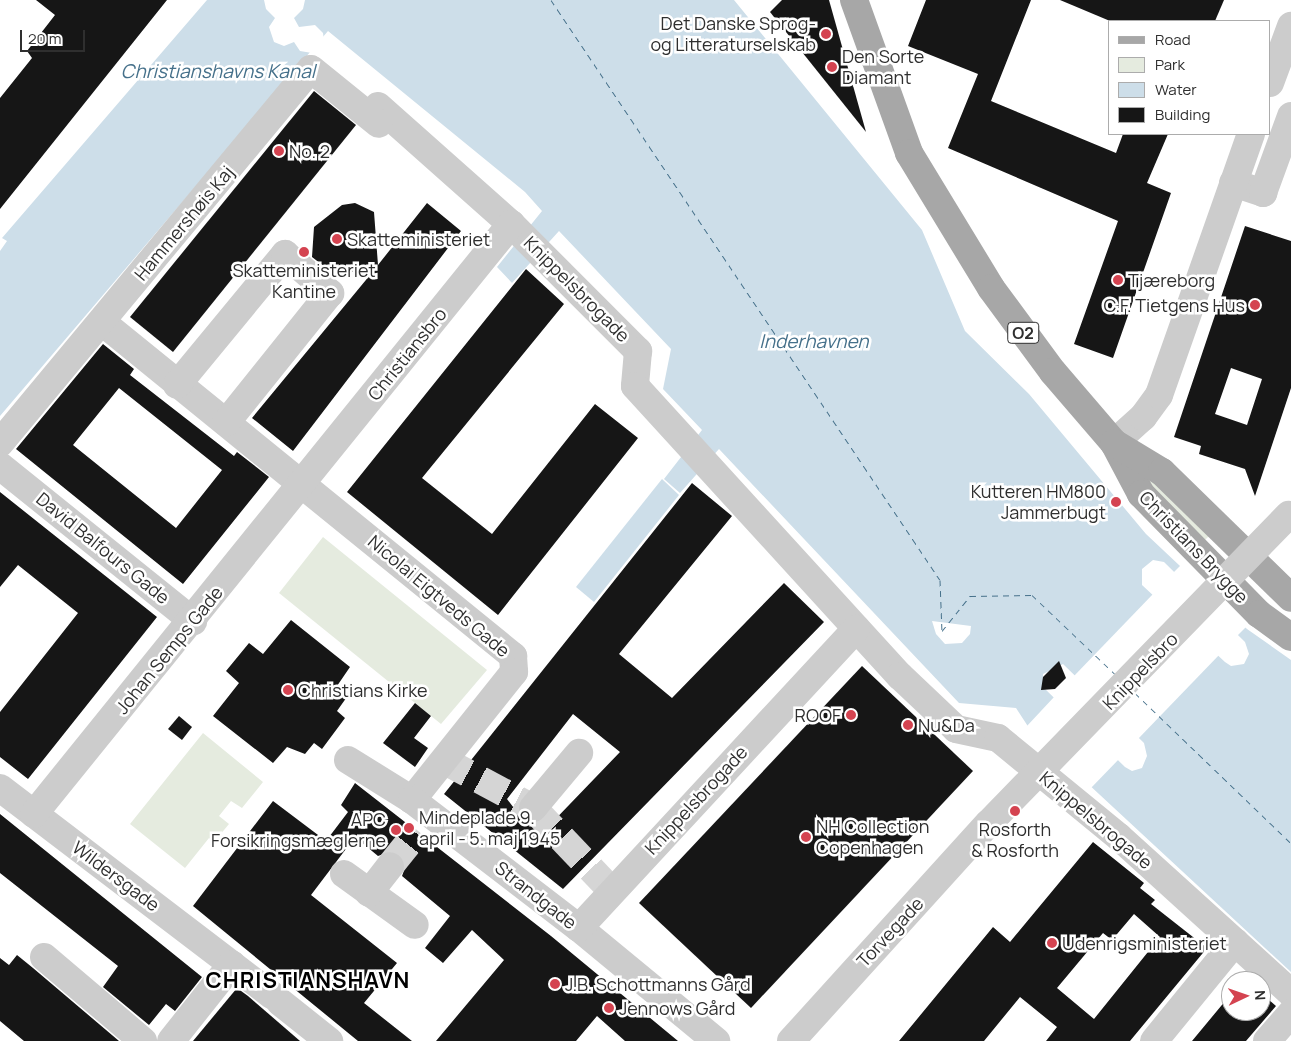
<!DOCTYPE html>
<html>
<head>
<meta charset="utf-8">
<style>
	body { margin:0 }
	#map { position:relative; width:1291px; height:1041px; overflow:hidden; background:#fff; font-family:Manrope,sans-serif }
	div>[style] { position:absolute }
	[style*='--x'] { left:calc(var(--x)*1px); top:calc(var(--y)*1px); width:calc(var(--w)*1px); rotate:calc(var(--a)*1deg) }
	.green>* { inset:0; background:#e5ebdf }
	.water>* { inset:0; background:#cddee9 }
	.pier>* { inset:0; background:#fff }
	.ferry>* { height:1px; margin-top:-0.5px; transform-origin:0; background:repeating-linear-gradient(90deg,#45708a 0 6px,transparent 0 11px) }
	.building>* { inset:0; background:#161616 }
	.minor-tunnel>* { height:28px; margin-top:-14px; transform-origin:0; background:repeating-linear-gradient(90deg,#d5d5d5 0 28px,transparent 0 42px) }
	.minor>* { height:28px; margin:-14px; padding:0 14px; transform-origin:14px; border-radius:14px; background:#ccc }
	.major>* { height:28px; margin:-14px; padding:0 14px; transform-origin:14px; border-radius:14px; background:#a7a7a7 }
	.minor-bridge>* { height:28px; margin:-14px; padding:0 14px; transform-origin:14px; border-radius:14px; background:#ccc }
	.dots>* { width:14px; height:14px; translate:-50% -50%; box-sizing:border-box; border:2px solid #fff; border-radius:50% }
	span { translate:-50% -50%; white-space:nowrap; text-align:center; line-height:1.15; -webkit-text-stroke:5px #fff; paint-order:stroke }
	.shield-label span { padding:1px 4px; background:#fff; border:1px solid; border-radius:4px; -webkit-text-stroke-width:0 }
	.shield-label { font-size:16px; color:#2f2f2f; font-weight:700 }
	.poi-label { font-size:18px; color:#2f2f2f }
	.right { translate:-100% -50%; text-align:right }
	.left { translate:0 -50%; text-align:left }
	.street-label { font-size:18px; color:#2f2f2f }
	.water-label { font-size:19px; color:#45708a; font-style:italic }
	.district-label { font-size:22px; color:#000; font-weight:700; letter-spacing:1px }
	.legend { position:absolute; left:1108px; top:20px; width:162px; height:115px; box-sizing:border-box; background:#fff; border:1px solid #acacac; margin:0; padding:6px 9px; list-style:none; font-size:15px; color:#2f2f2f }
	.legend li { display:flex; align-items:center; gap:10px; height:25px }
	.legend b { width:25px; border:1px solid #acacac }
	.north { position:absolute; left:1221px; top:971px; width:50px; height:50px; box-sizing:border-box; background:#fff; border:1px solid #acacac; border-radius:50%; rotate:87deg; font-size:14px; font-weight:700; line-height:20px; text-align:center; color:#2f2f2f }
	.north::after { content:''; display:block; margin:auto; width:18px; height:22px; background:#d44350; clip-path:polygon(50% 0,100% 100%,50% 72%,0 100%) }
	.scale { position:absolute; left:20px; top:30px; width:65px; height:22px; box-sizing:border-box; border:2px solid #2f2f2f; border-top:0; padding-left:6px; font-size:15px; line-height:18px; white-space:nowrap; color:#2f2f2f; -webkit-text-stroke:4px #fff; paint-order:stroke }
</style>
</head>
<body>
<div id="map">
	<div class="green">
		<div style="clip-path:polygon(1144px 470px,1212px 533px,1200px 545px,1140px 474px)"></div>
		<div style="clip-path:polygon(323px 537px,487px 670px,441px 724px,279px 593px)"></div>
		<div style="clip-path:polygon(203px 733px,263px 782px,242px 808px,231px 801px,219px 816px,229px 824px,214px 842px,209px 838px,185px 868px,130px 824px)"></div>
	</div>
	<div class="water">
		<div style="clip-path:polygon(evenodd,207px 0,734px 0,922px 230px,965px 331px,1029px 394px,1146px 534px,1247px 629px,1291px 660px,1291px 972px,1031px 731px,1016px 708px,959px 703px,719px 449px,680px 493px,664px 479px,702px 430px,663px 389px,671px 349px,559px 231px,512px 283px,497px 267px,542px 211px,525px 192px,328px 31px,0 416px,0 251px,7px 241px,2px 238px,207px 0,1153px 560px,1164px 562px,1245px 642px,1249px 654px,1244px 664px,1231px 666px,1225px 662px,1142px 585px,1142px 569px,1153px 560px,207px 0,1063px 664px,1144px 743px,1147px 756px,1142px 768px,1132px 771px,1125px 767px,1043px 687px,1043px 674px,1063px 664px)"></div>
		<div style="clip-path:polygon(662px 479px,679px 495px,594px 602px,576px 587px)"></div>
	</div>
	<div class="pier">
		<div style="clip-path:polygon(264px 0,305px 0,303px 9px,294px 18px,299px 27px,315px 25px,323px 33px,324px 40px,312px 53px,300px 51px,294px 42px,284px 46px,274px 42px,269px 27px,275px 18px,266px 9px)"></div>
		<div style="clip-path:polygon(1182px 564px,1247px 626px,1236px 637px,1172px 574px)"></div>
		<div style="clip-path:polygon(1154px 593px,1220px 654px,1137px 740px,1074px 676px)"></div>
		<div style="clip-path:polygon(932px 621px,971px 626px,970px 634px,962px 643px,945px 644px,936px 634px)"></div>
		<div style="clip-path:polygon(1055px 696px,1120px 758px,1090px 789px,1026px 727px)"></div>
	</div>
	<div class="ferry">
		<div style="--x:551;--y:0;--w:698;--a:56.15"></div>
		<div style="--x:940;--y:580;--w:51;--a:87.8"></div>
		<div style="--x:942;--y:631;--w:45;--a:-51.3"></div>
		<div style="--x:970;--y:596;--w:62;--a:-0.9"></div>
		<div style="--x:1032;--y:595;--w:116;--a:43.6"></div>
		<div style="--x:1135;--y:693;--w:216;--a:43.9"></div>
	</div>
	<div class="building">
		<div style="clip-path:polygon(36px 0,167px 0,0 209px,0 98px,32px 58px,27px 51px,55px 15px)"></div>
		<div style="clip-path:polygon(782px 0,829px 0,866px 132px,770px 12px)"></div>
		<div style="clip-path:polygon(926px 0,1031px 0,991px 101px,1116px 153px,1123px 134px,1168px 134px,1147px 183px,1171px 193px,1113px 358px,1074px 344px,1118px 221px,948px 148px,978px 74px,908px 46px)"></div>
		<div style="clip-path:polygon(1060px 0,1224px 0,1215px 21px,1110px 21px)"></div>
		<div style="clip-path:polygon(314px 91px,356px 125px,173px 352px,130px 317px)"></div>
		<div style="clip-path:polygon(355px 203px,374px 212px,378px 265px,427px 203px,461px 231px,293px 451px,252px 418px,375px 269px,334px 274px,312px 257px,314px 227px,342px 205px)"></div>
		<div style="clip-path:polygon(evenodd,1245px 226px,1291px 241px,1291px 388px,1255px 496px,1245px 469px,1199px 454px,1201px 446px,1174px 437px,1245px 226px,1231px 368px,1262px 379px,1247px 425px,1215px 414px,1231px 368px)"></div>
		<div style="clip-path:polygon(526px 269px,564px 304px,422px 478px,492px 534px,595px 404px,638px 438px,498px 615px,347px 492px)"></div>
		<div style="clip-path:polygon(evenodd,103px 344px,134px 369px,130px 375px,234px 456px,237px 452px,269px 477px,183px 584px,16px 449px,103px 344px,119px 388px,222px 470px,176px 528px,73px 445px,119px 388px)"></div>
		<div style="clip-path:polygon(evenodd,692px 483px,732px 516px,619px 654px,672px 698px,784px 583px,824px 622px,563px 889px,444px 794px,692px 483px,573px 714px,620px 752px,544px 831px,523px 820px,507px 799px,573px 714px)"></div>
		<div style="clip-path:polygon(0 492px,157px 617px,28px 779px,0 757px,0 712px,78px 613px,18px 565px,0 587px)"></div>
		<div style="clip-path:polygon(291px 620px,350px 667px,337px 686px,349px 694px,337px 711px,345px 718px,322px 749px,314px 743px,305px 754px,287px 747px,273px 763px,213px 716px,239px 683px,226px 671px,249px 643px,263px 654px)"></div>
		<div style="clip-path:polygon(1059px 661px,1066px 678px,1055px 689px,1041px 690px,1043px 677px)"></div>
		<div style="clip-path:polygon(862px 666px,973px 771px,751px 1008px,639px 903px)"></div>
		<div style="clip-path:polygon(415px 703px,431px 716px,414px 738px,428px 748px,415px 767px,383px 743px)"></div>
		<div style="clip-path:polygon(179px 716px,192px 727px,182px 740px,168px 729px)"></div>
		<div style="clip-path:polygon(355px 783px,551px 936px,678px 1041px,625px 1041px,597px 1016px,576px 1041px,436px 1041px,504px 960px,472px 930px,443px 963px,425px 948px,450px 916px,402px 876px,405px 868px,400px 854px,392px 851px,378px 856px,355px 837px,311px 895px,397px 963px,364px 1003px,412px 1041px,358px 1041px,193px 906px,273px 801px,326px 841px,348px 812px,341px 805px)"></div>
		<div style="clip-path:polygon(0 814px,202px 977px,175px 1011px,166px 1004px,149px 1025px,103px 987px,118px 966px,0 873px)"></div>
		<div style="clip-path:polygon(evenodd,1093px 842px,1144px 883px,1140px 888px,1155px 900px,1151px 904px,1207px 948px,1130px 1041px,1046px 1041px,1057px 1027px,1020px 997px,984px 1041px,899px 1041px,993px 927px,1010px 942px,1093px 842px,1134px 914px,1160px 937px,1094px 1019px,1057px 988px,1103px 933px,1112px 940px,1134px 914px)"></div>
		<div style="clip-path:polygon(17px 955px,33px 968px,119px 1041px,24px 1041px,0 1021px,0 958px,9px 965px)"></div>
		<div style="clip-path:polygon(237px 988px,248px 996px,300px 1041px,193px 1041px)"></div>
		<div style="clip-path:polygon(1261px 993px,1276px 1006px,1246px 1041px,1192px 1041px,1231px 994px,1231px 1011px,1261px 1011px)"></div>
	</div>
	<div class="minor-tunnel">
		<div style="--x:443;--y:760;--w:102;--a:28.1"></div>
		<div style="--x:533;--y:808;--w:113;--a:46.4"></div>
		<div style="--x:390;--y:866;--w:45;--a:-51.3"></div>
	</div>
	<div class="minor">
		<div style="--x:1270;--y:83;--w:61;--a:-69.8"></div>
		<div style="--x:378;--y:106;--w:178;--a:41.6"></div>
		<div style="--x:511;--y:224;--w:180;--a:45"></div>
		<div style="--x:638;--y:351;--w:35;--a:95"></div>
		<div style="--x:635;--y:386;--w:393;--a:47.6"></div>
		<div style="--x:900;--y:676;--w:77;--a:43.4"></div>
		<div style="--x:956;--y:729;--w:43;--a:12.1"></div>
		<div style="--x:998;--y:738;--w:156;--a:39.3"></div>
		<div style="--x:1119;--y:837;--w:232;--a:42.2"></div>
		<div style="--x:1233;--y:183;--w:32;--a:18"></div>
		<div style="--x:1263;--y:193;--w:82;--a:-70"></div>
		<div style="--x:102;--y:322;--w:530;--a:39.1"></div>
		<div style="--x:513;--y:656;--w:16;--a:86"></div>
		<div style="--x:514;--y:672;--w:164;--a:128.6"></div>
		<div style="--x:177;--y:385;--w:170;--a:-50.5"></div>
		<div style="--x:285;--y:254;--w:60;--a:40.9"></div>
		<div style="--x:330;--y:293;--w:166;--a:128.7"></div>
		<div style="--x:0;--y:443;--w:486;--a:-50.3"></div>
		<div style="--x:311;--y:69;--w:87;--a:39"></div>
		<div style="--x:1114;--y:443;--w:39;--a:-42"></div>
		<div style="--x:1143;--y:417;--w:27;--a:-54"></div>
		<div style="--x:1159;--y:395;--w:277;--a:-70.6"></div>
		<div style="--x:0;--y:466;--w:248;--a:38.8"></div>
		<div style="--x:348;--y:760;--w:75;--a:32"></div>
		<div style="--x:412;--y:800;--w:210;--a:37.5"></div>
		<div style="--x:579;--y:928;--w:178;--a:39.5"></div>
		<div style="--x:0;--y:788;--w:342;--a:37.3"></div>
		<div style="--x:533;--y:808;--w:72;--a:-50.1"></div>
		<div style="--x:34;--y:814;--w:759;--a:-51.05"></div>
		<div style="--x:344;--y:874;--w:87;--a:35.7"></div>
		<div style="--x:369;--y:893;--w:34;--a:-52"></div>
		<div style="--x:579;--y:928;--w:408;--a:-47.2"></div>
		<div style="--x:44;--y:957;--w:130;--a:40.3"></div>
		<div style="--x:280;--y:1002;--w:63;--a:38.5"></div>
		<div style="--x:171;--y:1041;--w:98;--a:-51.6"></div>
		<div style="--x:791;--y:1041;--w:294;--a:-47.8"></div>
		<div style="--x:1154;--y:1041;--w:128;--a:-50.7"></div>
		<div style="--x:1267;--y:1041;--w:37;--a:-49"></div>
	</div>
	<div class="major">
		<div style="--x:854;--y:0;--w:163;--a:70.2"></div>
		<div style="--x:909;--y:153;--w:158;--a:58.7"></div>
		<div style="--x:991;--y:288;--w:104;--a:53.6"></div>
		<div style="--x:1053;--y:372;--w:94;--a:49.3"></div>
		<div style="--x:1114;--y:443;--w:58;--a:62.1"></div>
		<div style="--x:1141;--y:494;--w:168;--a:45.5"></div>
		<div style="--x:1259;--y:614;--w:39;--a:36"></div>
		<div style="--x:1114;--y:443;--w:56;--a:31.1"></div>
		<div style="--x:1162;--y:472;--w:180;--a:44.3"></div>
	</div>
	<div class="minor-bridge">
		<div style="--x:989;--y:823;--w:430;--a:-45.8"></div>
	</div>
	<div class="dots">
		<div style="left:826px;top:34px;background:#d44350"></div>
		<div style="left:832px;top:67px;background:#d44350"></div>
		<div style="left:279px;top:151px;background:#d44350"></div>
		<div style="left:337px;top:239px;background:#d44350"></div>
		<div style="left:304px;top:252px;background:#d44350"></div>
		<div style="left:1118px;top:280px;background:#d44350"></div>
		<div style="left:1255px;top:305px;background:#d44350"></div>
		<div style="left:1116px;top:502px;background:#d44350"></div>
		<div style="left:288px;top:690px;background:#d44350"></div>
		<div style="left:851px;top:715px;background:#d44350"></div>
		<div style="left:908px;top:725px;background:#d44350"></div>
		<div style="left:1015px;top:811px;background:#d44350"></div>
		<div style="left:409px;top:828px;background:#d44350"></div>
		<div style="left:396px;top:830px;background:#d44350"></div>
		<div style="left:806px;top:837px;background:#d44350"></div>
		<div style="left:1052px;top:943px;background:#d44350"></div>
		<div style="left:555px;top:984px;background:#d44350"></div>
		<div style="left:609px;top:1008px;background:#d44350"></div>
	</div>
	<div class="shield-label">
		<span style="left:1023px;top:333px">O2</span>
	</div>
	<div class="poi-label">
		<span class="right" style="left:816px;top:34px">Det Danske Sprog-<br>og Litteraturselskab</span>
		<span class="left" style="left:842px;top:67px">Den Sorte<br>Diamant</span>
		<span class="left" style="left:289px;top:151px">No. 2</span>
		<span class="left" style="left:347px;top:239px">Skatteministeriet</span>
		<span style="left:304px;top:281px">Skatteministeriet<br>Kantine</span>
		<span class="left" style="left:1128px;top:280px">Tjæreborg</span>
		<span class="right" style="left:1245px;top:305px">C.F. Tietgens Hus</span>
		<span class="right" style="left:1106px;top:502px">Kutteren HM800<br>Jammerbugt</span>
		<span class="left" style="left:298px;top:690px">Christians Kirke</span>
		<span class="right" style="left:841px;top:715px">ROOF</span>
		<span class="left" style="left:918px;top:725px">Nu&amp;Da</span>
		<span class="left" style="left:419px;top:828px">Mindeplade 9.<br>april - 5. maj 1945</span>
		<span class="right" style="left:386px;top:830px">APC<br>Forsikringsmæglerne</span>
		<span class="left" style="left:816px;top:837px">NH Collection<br>Copenhagen</span>
		<span style="left:1015px;top:840px">Rosforth<br>&amp; Rosforth</span>
		<span class="left" style="left:1062px;top:943px">Udenrigsministeriet</span>
		<span class="left" style="left:565px;top:984px">J.B. Schottmanns Gård</span>
		<span class="left" style="left:619px;top:1008px">Jennows Gård</span>
	</div>
	<div class="street-label">
		<span style="left:184px;top:223px;rotate:-50deg">Hammershøis Kaj</span>
		<span style="left:577px;top:289px;rotate:45deg">Knippelsbrogade</span>
		<span style="left:407px;top:354px;rotate:-51deg">Christiansbro</span>
		<span style="left:1194px;top:547px;rotate:46deg">Christians Brygge</span>
		<span style="left:103px;top:548px;rotate:39deg">David Balfours Gade</span>
		<span style="left:439px;top:596px;rotate:40deg">Nicolai Eigtveds Gade</span>
		<span style="left:169px;top:650px;rotate:-51deg">Johan Semps Gade</span>
		<span style="left:1140px;top:671px;rotate:-46deg">Knippelsbro</span>
		<span style="left:696px;top:800px;rotate:-47deg">Knippelsbrogade</span>
		<span style="left:1096px;top:820px;rotate:40deg">Knippelsbrogade</span>
		<span style="left:116px;top:876px;rotate:37deg">Wildersgade</span>
		<span style="left:536px;top:895px;rotate:38deg">Strandgade</span>
		<span style="left:890px;top:932px;rotate:-47deg">Torvegade</span>
	</div>
	<div class="water-label">
		<span style="left:218px;top:72px">Christianshavns Kanal</span>
		<span style="left:814px;top:342px">Inderhavnen</span>
	</div>
	<div class="district-label">
		<span style="left:308px;top:981px">CHRISTIANSHAVN</span>
	</div>
	<ul class="legend">
	<li><b style="height:6px;background:#a7a7a7"></b>Road</li>
	<li><b style="height:14px;background:#e5ebdf"></b>Park</li>
	<li><b style="height:14px;background:#cddee9"></b>Water</li>
	<li><b style="height:14px;background:#161616"></b>Building</li>
	</ul>
	<div class="north">N</div>
	<div class="scale">20 m</div>
</div>
</body>
</html>
